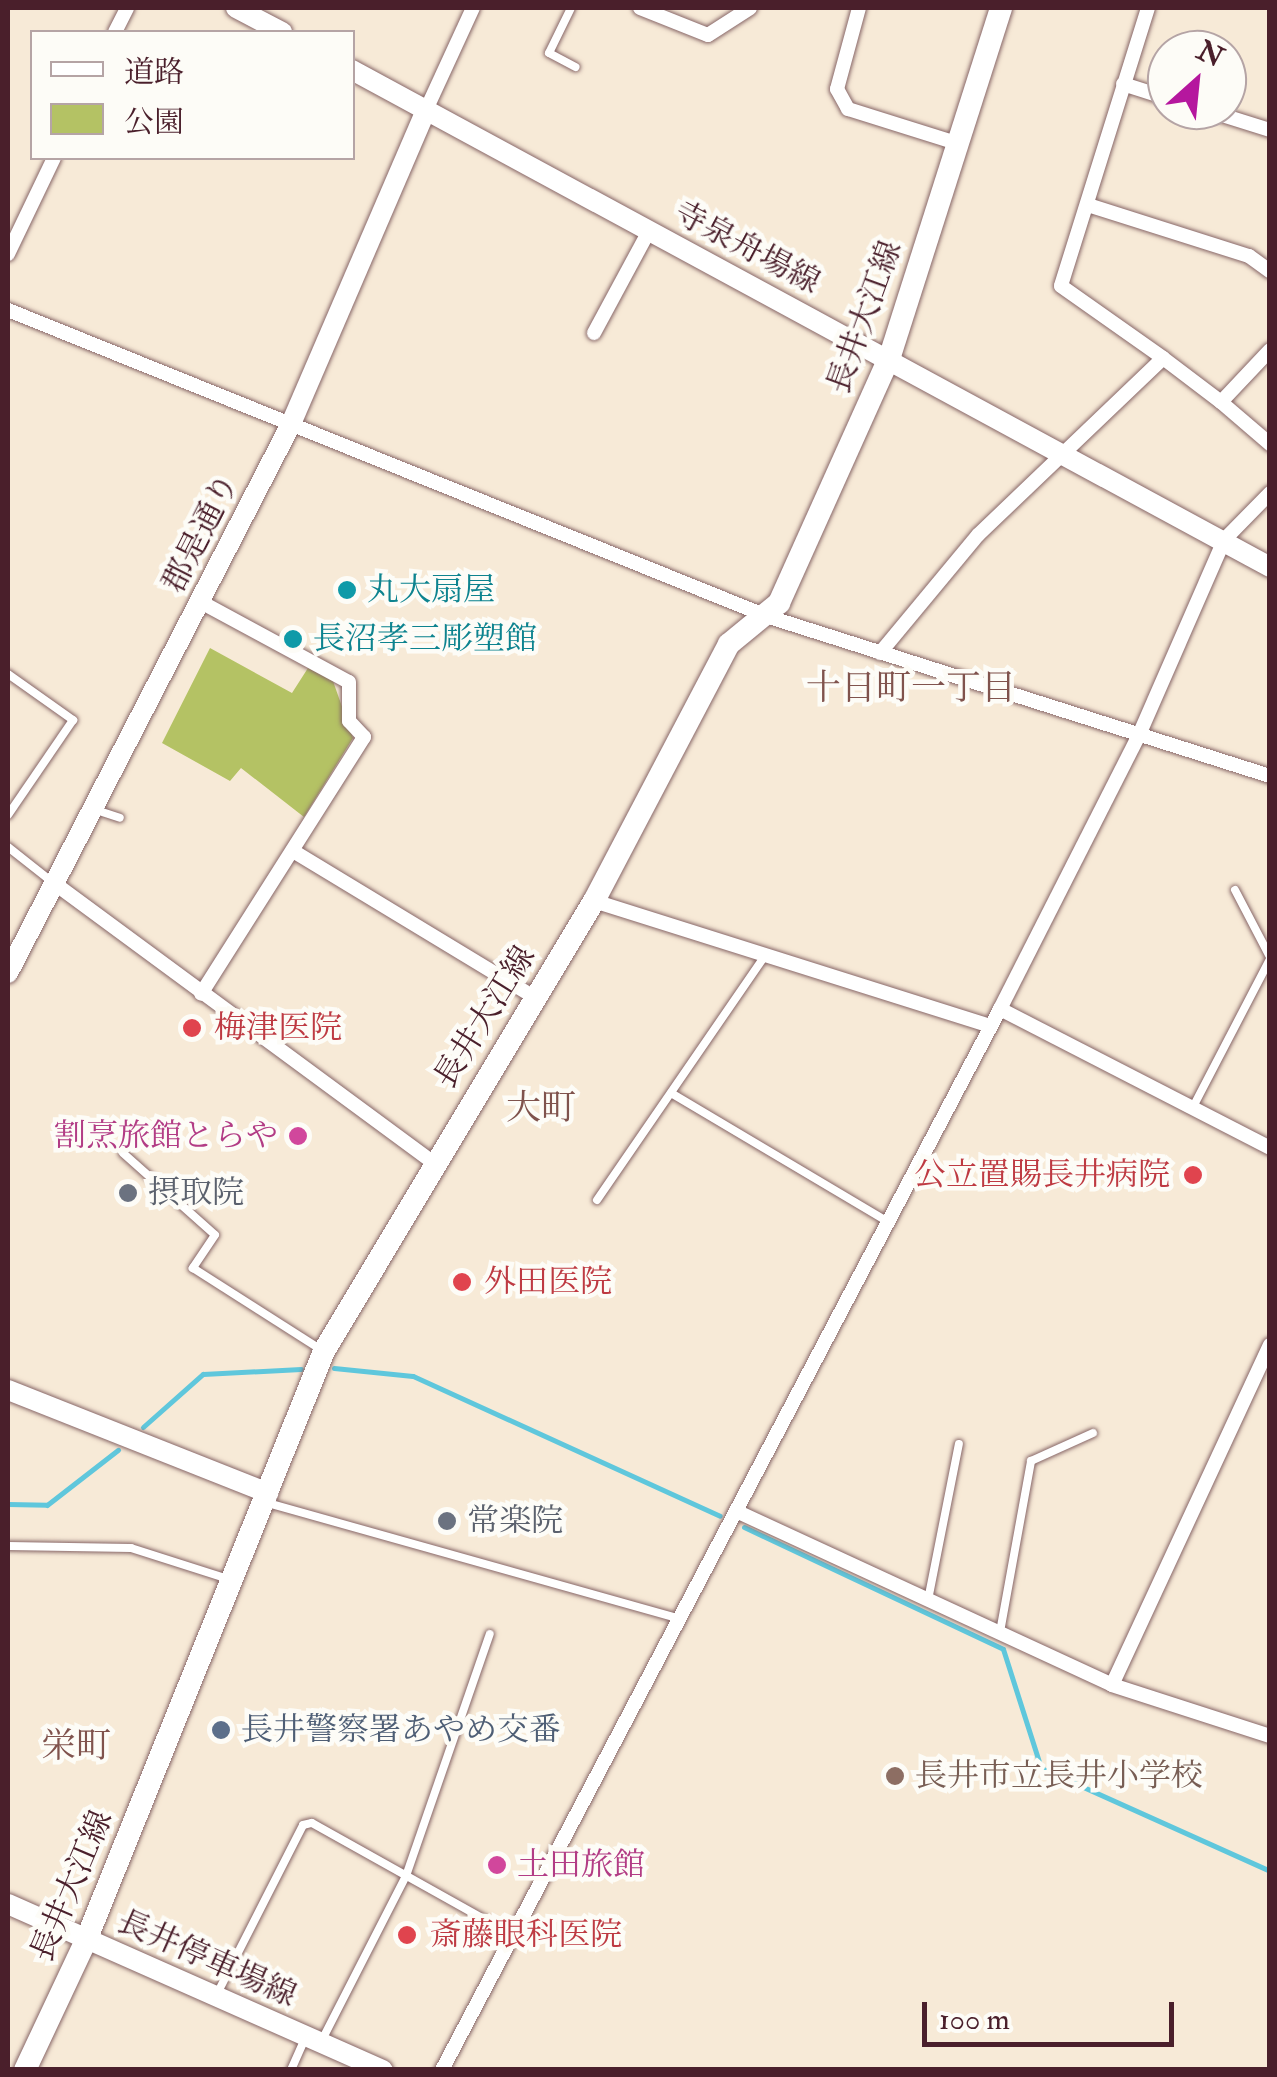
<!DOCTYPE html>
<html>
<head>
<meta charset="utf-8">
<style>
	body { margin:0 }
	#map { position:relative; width:1277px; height:2077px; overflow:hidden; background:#f7ead7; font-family:"IM FELL Double Pica","Noto Serif JP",serif }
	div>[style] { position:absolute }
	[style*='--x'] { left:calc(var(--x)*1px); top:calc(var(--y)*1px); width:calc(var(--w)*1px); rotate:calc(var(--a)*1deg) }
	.green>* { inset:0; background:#b4c264 }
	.stream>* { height:5px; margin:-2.5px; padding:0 2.5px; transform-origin:2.5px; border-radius:2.5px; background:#5fc7dc }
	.roads { filter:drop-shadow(0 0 2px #876667) drop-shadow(0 0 2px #876667) }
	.lane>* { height:8px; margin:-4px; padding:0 4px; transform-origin:4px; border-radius:4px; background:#fff }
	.street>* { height:14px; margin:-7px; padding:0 7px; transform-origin:7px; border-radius:7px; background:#fff }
	.secondary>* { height:20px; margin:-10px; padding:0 10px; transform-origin:10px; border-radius:10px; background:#fff }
	.primary>* { height:22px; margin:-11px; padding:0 11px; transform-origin:11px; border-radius:11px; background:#fff }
	.dots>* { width:28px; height:28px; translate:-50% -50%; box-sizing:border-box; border:5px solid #fdfcf7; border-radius:50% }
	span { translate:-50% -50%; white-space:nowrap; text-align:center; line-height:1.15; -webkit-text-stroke:9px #fdfcf7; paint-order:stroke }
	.street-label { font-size:32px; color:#4a1f2b }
	.culture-label { font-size:32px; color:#0d838f }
	.left { translate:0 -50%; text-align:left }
	.health-label { font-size:32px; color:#be3a42 }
	.right { translate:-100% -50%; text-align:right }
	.hotel-label { font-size:32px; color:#b23c85 }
	.worship-label { font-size:32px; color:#5b616d }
	.service-label { font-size:32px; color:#4e5e75 }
	.education-label { font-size:32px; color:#785e54 }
	.neighbourhood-label { font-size:35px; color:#80534d }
	.frame { position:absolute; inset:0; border:10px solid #4a1f2b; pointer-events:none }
	.legend { position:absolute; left:30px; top:30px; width:325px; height:130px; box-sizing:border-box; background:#fdfcf7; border:2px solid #b5a4a5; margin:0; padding:12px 18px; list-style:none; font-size:30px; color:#4a1f2b }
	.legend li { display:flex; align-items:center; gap:20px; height:50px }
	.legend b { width:50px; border:2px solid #b5a4a5 }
	.north { position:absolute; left:1147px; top:30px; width:100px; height:100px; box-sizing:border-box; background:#fdfcf7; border:2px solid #b5a4a5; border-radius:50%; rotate:27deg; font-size:28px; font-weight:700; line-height:40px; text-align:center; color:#4a1f2b }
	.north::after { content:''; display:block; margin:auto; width:35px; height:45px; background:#b5179e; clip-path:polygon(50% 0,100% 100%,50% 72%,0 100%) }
	.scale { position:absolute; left:922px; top:2002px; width:252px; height:45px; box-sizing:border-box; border:5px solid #4a1f2b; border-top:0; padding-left:12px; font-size:30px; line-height:35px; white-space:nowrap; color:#4a1f2b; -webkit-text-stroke:8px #fdfcf7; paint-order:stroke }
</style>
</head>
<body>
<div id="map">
	<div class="green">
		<div style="clip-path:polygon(210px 648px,292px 693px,308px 668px,333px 681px,353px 738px,304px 817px,241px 768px,230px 781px,162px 743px)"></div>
	</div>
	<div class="stream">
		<div style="--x:334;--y:1368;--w:79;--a:5.8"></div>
		<div style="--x:413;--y:1376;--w:337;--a:24.5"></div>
		<div style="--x:143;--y:1427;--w:80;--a:-41.5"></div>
		<div style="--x:203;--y:1374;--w:98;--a:-2.9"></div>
		<div style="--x:8;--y:1504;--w:39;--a:1"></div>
		<div style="--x:47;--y:1505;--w:90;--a:-37.8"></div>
		<div style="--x:744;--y:1527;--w:286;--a:25.2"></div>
		<div style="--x:1003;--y:1649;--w:125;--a:72.3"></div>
		<div style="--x:1041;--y:1768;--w:251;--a:24.2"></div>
	</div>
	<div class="roads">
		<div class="lane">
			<div style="--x:571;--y:8;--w:50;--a:116.1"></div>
			<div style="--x:549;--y:53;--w:30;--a:28"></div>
			<div style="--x:8;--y:674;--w:80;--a:35.3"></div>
			<div style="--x:73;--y:720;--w:115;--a:124.4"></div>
			<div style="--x:96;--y:810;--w:25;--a:18"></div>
			<div style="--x:8;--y:847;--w:55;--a:38.3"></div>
			<div style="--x:1235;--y:890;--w:76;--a:62.4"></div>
			<div style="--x:671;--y:1093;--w:252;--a:30.7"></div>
			<div style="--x:1193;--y:1107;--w:167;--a:-62.5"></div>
			<div style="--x:123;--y:1153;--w:123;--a:41.7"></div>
			<div style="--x:215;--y:1235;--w:40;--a:124"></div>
			<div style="--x:193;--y:1268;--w:151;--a:32.5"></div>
			<div style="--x:597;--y:1200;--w:291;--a:-55.5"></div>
			<div style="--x:264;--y:1502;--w:431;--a:15.7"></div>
			<div style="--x:8;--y:1546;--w:123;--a:0.9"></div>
			<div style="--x:131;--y:1548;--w:102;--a:17.7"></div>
			<div style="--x:928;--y:1600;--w:159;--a:-78.8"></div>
			<div style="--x:1000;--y:1632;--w:174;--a:-79.7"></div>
			<div style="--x:1031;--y:1461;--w:68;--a:-24.3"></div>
			<div style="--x:218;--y:1992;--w:187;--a:-63"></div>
			<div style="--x:303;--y:1825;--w:9;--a:-13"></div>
			<div style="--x:312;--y:1823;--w:229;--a:29.2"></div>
			<div style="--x:322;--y:2040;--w:184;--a:-62.9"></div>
			<div style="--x:406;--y:1876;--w:256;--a:-70.9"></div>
			<div style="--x:291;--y:2070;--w:37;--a:-66"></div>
		</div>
		<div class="street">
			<div style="--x:640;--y:8;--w:73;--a:21.7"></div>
			<div style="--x:708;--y:35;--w:50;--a:-32.7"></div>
			<div style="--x:859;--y:8;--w:84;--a:105.2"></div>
			<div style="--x:837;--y:89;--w:23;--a:61"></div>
			<div style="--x:848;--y:109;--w:117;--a:17.4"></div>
			<div style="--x:1148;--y:8;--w:291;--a:107.4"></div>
			<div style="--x:1061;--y:286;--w:125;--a:35.2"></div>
			<div style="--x:115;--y:32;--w:27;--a:-63"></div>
			<div style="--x:1123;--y:84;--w:46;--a:17.7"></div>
			<div style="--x:426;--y:110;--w:112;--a:-65.3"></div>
			<div style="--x:1206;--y:110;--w:67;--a:17.4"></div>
			<div style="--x:1088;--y:205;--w:169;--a:17.6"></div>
			<div style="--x:1249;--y:256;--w:26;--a:36"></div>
			<div style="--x:8;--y:254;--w:106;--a:-64.4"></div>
			<div style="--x:8;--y:310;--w:821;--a:21.97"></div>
			<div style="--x:769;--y:617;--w:526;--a:17.61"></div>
			<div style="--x:594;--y:333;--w:116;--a:-61.7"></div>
			<div style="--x:1221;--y:402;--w:65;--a:40.6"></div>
			<div style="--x:199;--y:601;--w:170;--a:28.4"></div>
			<div style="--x:349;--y:682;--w:39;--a:90"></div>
			<div style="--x:349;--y:721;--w:22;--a:47"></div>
			<div style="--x:364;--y:737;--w:304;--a:122.4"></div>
			<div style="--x:880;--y:653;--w:153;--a:-50.3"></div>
			<div style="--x:978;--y:535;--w:256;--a:-43.7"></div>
			<div style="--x:1163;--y:358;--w:73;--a:37.2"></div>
			<div style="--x:1221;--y:402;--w:71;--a:-46.7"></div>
			<div style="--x:293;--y:851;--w:284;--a:31.2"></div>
			<div style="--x:54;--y:883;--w:470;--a:36.4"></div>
			<div style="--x:594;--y:901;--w:416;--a:17.5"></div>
			<div style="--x:1000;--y:1009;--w:304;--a:27.2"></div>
			<div style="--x:736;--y:1511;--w:414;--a:24.8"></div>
			<div style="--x:1112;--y:1685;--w:166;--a:17.9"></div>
			<div style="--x:1112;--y:1685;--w:375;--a:-65.1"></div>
			<div style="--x:442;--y:2070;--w:1199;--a:-62.26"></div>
			<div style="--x:1000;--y:1009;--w:307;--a:-63.1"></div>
			<div style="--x:1139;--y:735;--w:213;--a:-66.4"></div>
			<div style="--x:1224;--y:540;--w:66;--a:-45.6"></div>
		</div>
		<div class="secondary">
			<div style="--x:236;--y:8;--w:52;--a:27.6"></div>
			<div style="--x:352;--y:70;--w:1044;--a:28.43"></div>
			<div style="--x:8;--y:973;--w:615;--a:-62.73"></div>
			<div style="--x:290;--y:426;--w:344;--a:-66.7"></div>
			<div style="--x:8;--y:1390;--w:280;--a:21.6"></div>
			<div style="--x:8;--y:1904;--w:410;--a:23.9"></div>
		</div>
		<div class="primary">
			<div style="--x:25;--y:2070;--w:146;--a:-64.8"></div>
			<div style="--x:87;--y:1938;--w:633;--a:-68.01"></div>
			<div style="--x:324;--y:1351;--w:525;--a:-59.04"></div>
			<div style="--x:594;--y:901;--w:290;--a:-62.3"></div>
			<div style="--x:729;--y:644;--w:65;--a:-39.4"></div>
			<div style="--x:779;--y:603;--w:271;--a:-65.8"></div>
			<div style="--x:890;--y:356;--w:365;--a:-72.3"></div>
		</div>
	</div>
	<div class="dots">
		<div style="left:347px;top:590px;background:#0f9aa8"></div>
		<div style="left:293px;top:639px;background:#0f9aa8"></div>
		<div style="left:192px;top:1028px;background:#e0444e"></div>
		<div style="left:298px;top:1136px;background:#d1479c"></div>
		<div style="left:1193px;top:1175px;background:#e0444e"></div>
		<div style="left:128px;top:1193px;background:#6b7280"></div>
		<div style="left:462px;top:1282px;background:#e0444e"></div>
		<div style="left:447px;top:1521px;background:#6b7280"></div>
		<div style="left:221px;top:1730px;background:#5c6f8a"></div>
		<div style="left:895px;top:1776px;background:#8d6e63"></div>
		<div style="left:497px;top:1865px;background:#d1479c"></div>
		<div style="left:407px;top:1935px;background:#e0444e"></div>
	</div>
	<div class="street-label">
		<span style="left:747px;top:248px;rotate:28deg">寺泉舟場線</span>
		<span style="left:865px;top:317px;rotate:-70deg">長井大江線</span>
		<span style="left:201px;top:533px;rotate:-63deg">郡是通り</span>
		<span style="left:485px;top:1017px;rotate:-58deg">長井大江線</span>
		<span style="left:72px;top:1886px;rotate:-67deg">長井大江線</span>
		<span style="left:207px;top:1959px;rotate:24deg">長井停車場線</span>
	</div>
	<div class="culture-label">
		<span class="left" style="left:367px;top:590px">丸大扇屋</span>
		<span class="left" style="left:313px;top:639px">長沼孝三彫塑館</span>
	</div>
	<div class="health-label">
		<span class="left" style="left:214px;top:1028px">梅津医院</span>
		<span class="right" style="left:1170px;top:1175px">公立置賜長井病院</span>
		<span class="left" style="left:484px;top:1282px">外田医院</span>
		<span class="left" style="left:430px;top:1935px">斎藤眼科医院</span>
	</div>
	<div class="hotel-label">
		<span class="right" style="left:278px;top:1136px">割烹旅館とらや</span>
		<span class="left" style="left:517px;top:1865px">土田旅館</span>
	</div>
	<div class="worship-label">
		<span class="left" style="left:148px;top:1193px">摂取院</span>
		<span class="left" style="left:467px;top:1521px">常楽院</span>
	</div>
	<div class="service-label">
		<span class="left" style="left:241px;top:1730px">長井警察署あやめ交番</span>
	</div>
	<div class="education-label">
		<span class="left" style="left:915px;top:1776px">長井市立長井小学校</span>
	</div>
	<div class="neighbourhood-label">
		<span style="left:911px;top:688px">十日町一丁目</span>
		<span style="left:541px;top:1108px">大町</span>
		<span style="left:76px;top:1746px">栄町</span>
	</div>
	<div class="frame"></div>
	<ul class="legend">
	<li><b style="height:12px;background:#fff"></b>道路</li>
	<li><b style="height:28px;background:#b4c264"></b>公園</li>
	</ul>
	<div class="north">N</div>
	<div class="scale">100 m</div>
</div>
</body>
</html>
